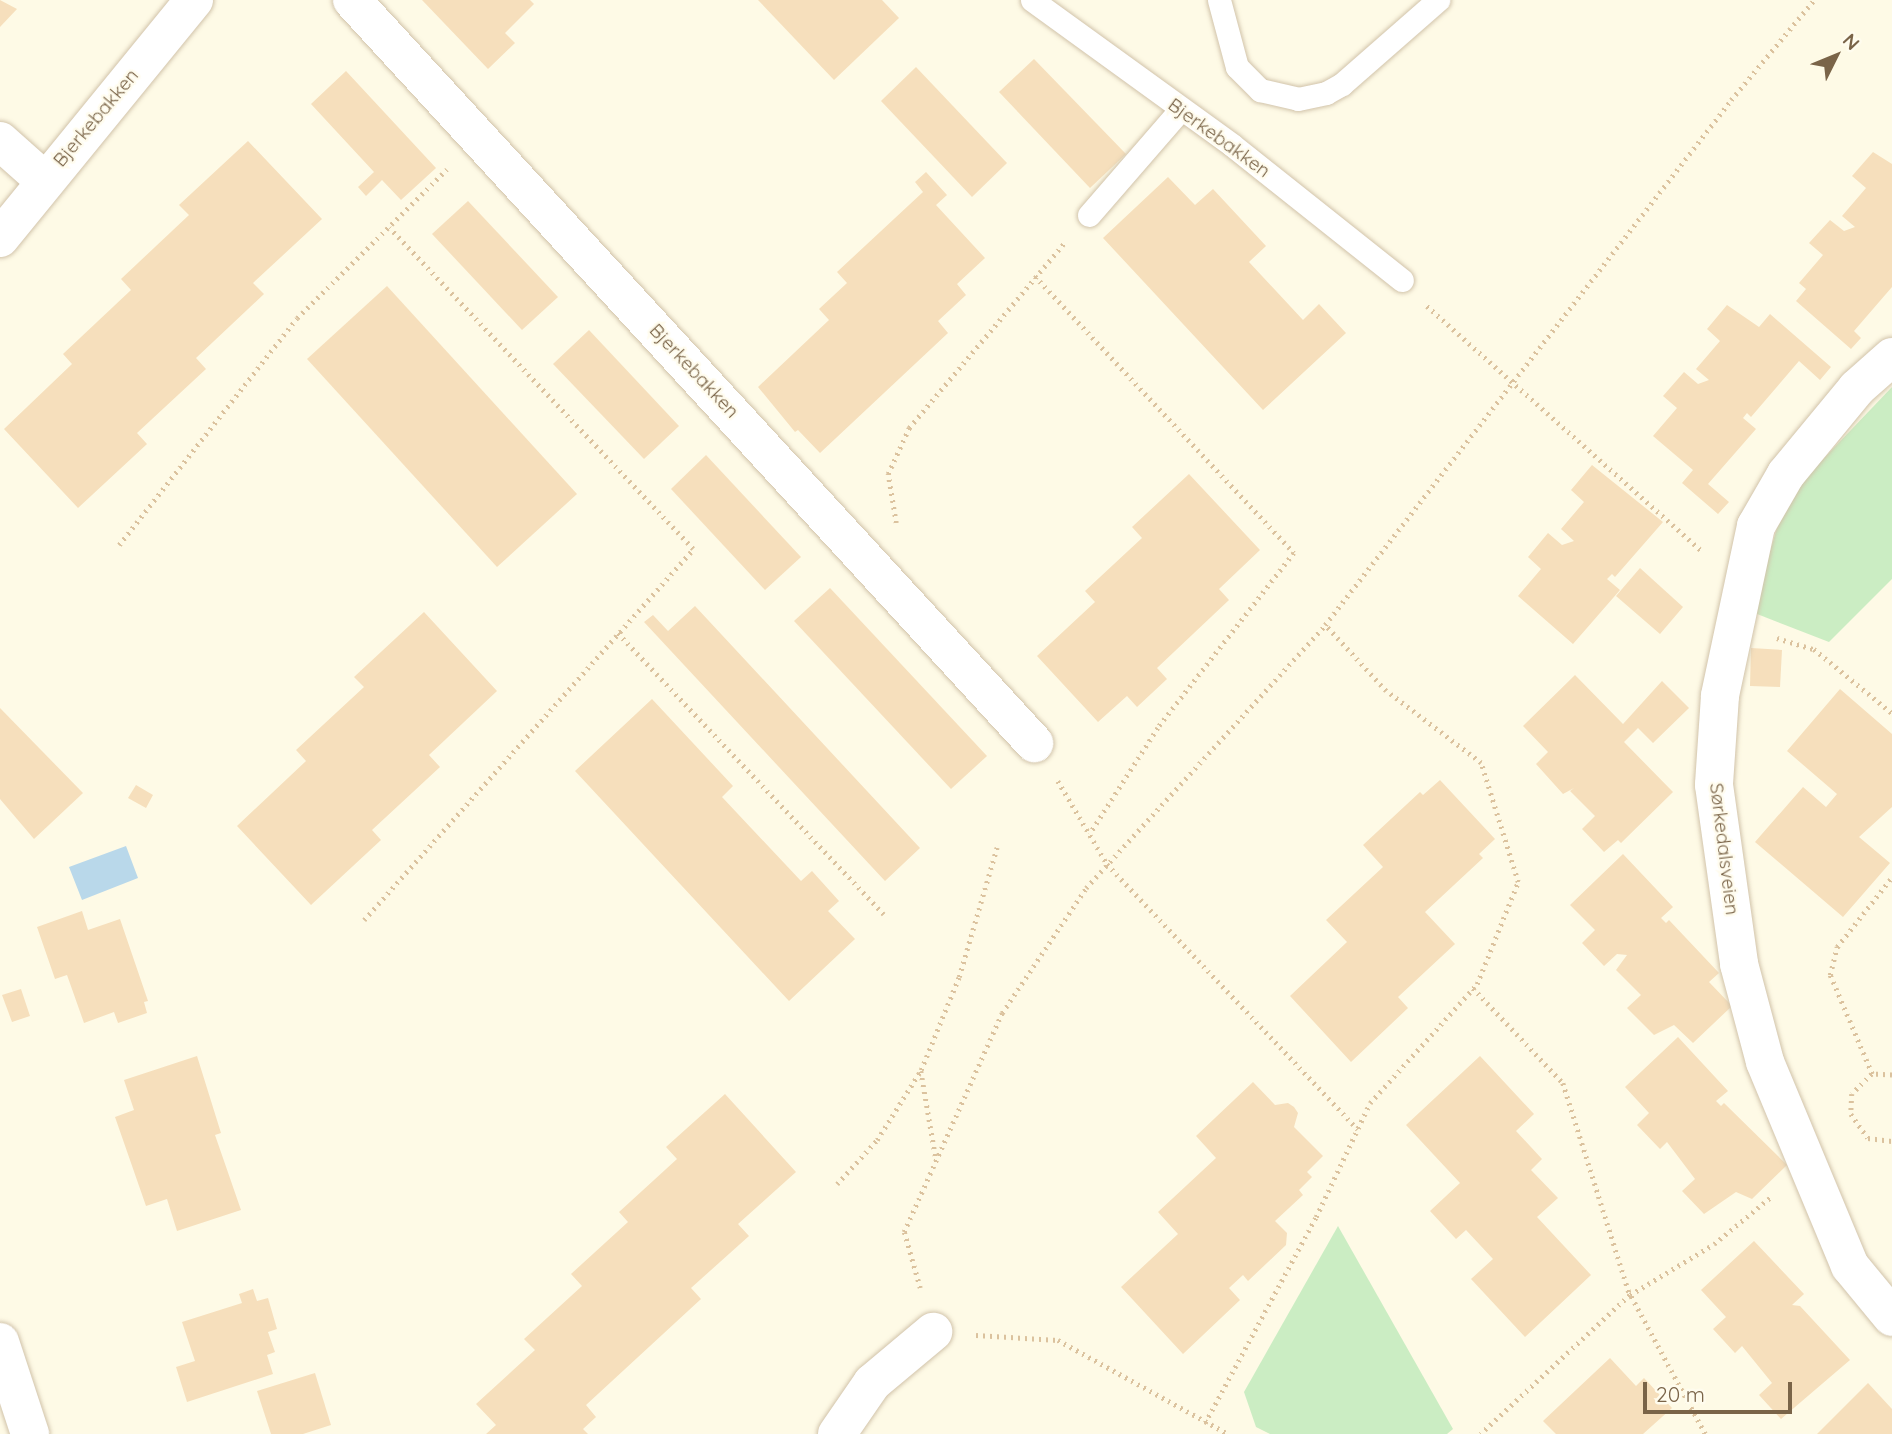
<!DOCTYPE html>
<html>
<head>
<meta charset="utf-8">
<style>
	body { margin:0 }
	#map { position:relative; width:1892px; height:1434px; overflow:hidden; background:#fefae6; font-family:Quicksand,sans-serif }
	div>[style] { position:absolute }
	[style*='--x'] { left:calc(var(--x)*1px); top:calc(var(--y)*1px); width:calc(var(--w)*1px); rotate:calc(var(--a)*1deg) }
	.green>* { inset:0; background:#cbedc3 }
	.water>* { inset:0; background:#b9d8ea }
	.building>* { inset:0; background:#f6dfbc }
	.path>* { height:4.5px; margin-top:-2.25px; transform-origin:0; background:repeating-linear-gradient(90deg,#dbc29e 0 2px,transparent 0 7px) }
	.roads { filter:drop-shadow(0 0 2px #d1c3aa) drop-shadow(0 0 2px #d1c3aa) }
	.service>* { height:23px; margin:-11.5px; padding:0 11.5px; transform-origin:11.5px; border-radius:11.5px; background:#fff }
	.minor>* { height:38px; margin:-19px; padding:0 19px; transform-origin:19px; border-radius:19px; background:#fff }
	span { translate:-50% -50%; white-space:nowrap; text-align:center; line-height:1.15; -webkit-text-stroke:5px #fffcee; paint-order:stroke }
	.street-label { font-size:19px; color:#7a6448 }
	.north { position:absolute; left:1801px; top:21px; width:70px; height:70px; -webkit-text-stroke:5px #fffcee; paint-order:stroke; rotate:47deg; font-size:19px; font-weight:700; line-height:28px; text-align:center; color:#7a6448 }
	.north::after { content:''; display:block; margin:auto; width:24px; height:32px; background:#7a6448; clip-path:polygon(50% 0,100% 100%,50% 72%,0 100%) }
	.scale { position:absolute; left:1643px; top:1382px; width:149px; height:32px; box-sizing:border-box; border:4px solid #7a6448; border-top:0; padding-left:9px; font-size:21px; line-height:24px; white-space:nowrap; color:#7a6448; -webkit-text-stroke:5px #fffcee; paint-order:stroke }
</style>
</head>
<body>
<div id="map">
	<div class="green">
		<div style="clip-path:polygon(1892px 387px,1892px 579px,1829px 642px,1752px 612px,1777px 528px,1806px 477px)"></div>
		<div style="clip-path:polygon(1338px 1226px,1453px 1429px,1447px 1434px,1270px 1434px,1256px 1427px,1244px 1392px)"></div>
	</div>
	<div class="water">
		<div style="clip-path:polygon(126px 846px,138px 878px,82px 900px,69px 867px)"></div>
	</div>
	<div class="building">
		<div style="clip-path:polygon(0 0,17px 9px,0 27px)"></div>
		<div style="clip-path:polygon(422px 0,530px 0,534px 4px,505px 33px,515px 43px,488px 69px)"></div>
		<div style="clip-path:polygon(758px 0,882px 0,899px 18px,834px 80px)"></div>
		<div style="clip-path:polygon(1034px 59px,1126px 154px,1090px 188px,999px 92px)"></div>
		<div style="clip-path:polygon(916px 67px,1007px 163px,972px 197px,881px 101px)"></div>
		<div style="clip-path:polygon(346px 71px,436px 168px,401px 200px,382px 180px,366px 196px,358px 187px,374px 172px,311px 104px)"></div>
		<div style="clip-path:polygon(248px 141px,322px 219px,253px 283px,264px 294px,196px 358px,206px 369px,137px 433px,147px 444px,78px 508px,4px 429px,72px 364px,63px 354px,131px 290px,121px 279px,189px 215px,179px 205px)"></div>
		<div style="clip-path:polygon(1873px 152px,1892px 164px,1892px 287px,1854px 331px,1861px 338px,1851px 349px,1796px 301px,1806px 289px,1799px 283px,1823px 255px,1809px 243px,1830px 220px,1844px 231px,1855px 227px,1842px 216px,1866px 188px,1852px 176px)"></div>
		<div style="clip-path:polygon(926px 172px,947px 195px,936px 205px,985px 258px,957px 284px,966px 295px,938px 321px,948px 333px,820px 453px,798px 430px,795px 432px,758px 387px,829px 320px,819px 309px,847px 283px,837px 272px,923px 192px,915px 182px)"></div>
		<div style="clip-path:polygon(1168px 177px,1195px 205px,1213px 189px,1266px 246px,1249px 262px,1303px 320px,1319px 304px,1346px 333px,1263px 410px,1103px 238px)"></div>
		<div style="clip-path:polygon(468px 201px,558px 297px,522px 330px,432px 234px)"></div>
		<div style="clip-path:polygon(387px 286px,577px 494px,497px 567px,307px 359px)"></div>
		<div style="clip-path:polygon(1727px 305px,1759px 327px,1770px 314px,1831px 367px,1820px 380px,1799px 361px,1751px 417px,1747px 413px,1743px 418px,1756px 429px,1708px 484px,1729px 502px,1718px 514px,1682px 483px,1693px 470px,1653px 436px,1677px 408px,1663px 396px,1684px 372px,1698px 384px,1709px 380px,1696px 369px,1720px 341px,1707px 329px)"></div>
		<div style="clip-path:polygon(589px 330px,679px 426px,644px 459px,553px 364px)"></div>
		<div style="clip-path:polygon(706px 455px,801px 557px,765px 590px,671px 489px)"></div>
		<div style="clip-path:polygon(1592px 465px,1663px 522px,1615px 577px,1612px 574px,1607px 579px,1620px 590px,1573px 644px,1518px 596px,1541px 569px,1528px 557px,1548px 533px,1562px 545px,1574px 541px,1561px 529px,1584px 502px,1571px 490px)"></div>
		<div style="clip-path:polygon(1189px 474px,1260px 550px,1219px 589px,1229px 600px,1157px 668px,1167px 679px,1137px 707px,1127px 696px,1098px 722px,1037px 656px,1095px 602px,1085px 591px,1142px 538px,1132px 527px)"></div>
		<div style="clip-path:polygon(1640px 568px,1683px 607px,1660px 634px,1616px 596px)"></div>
		<div style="clip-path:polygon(830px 588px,987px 756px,951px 789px,794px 621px)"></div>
		<div style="clip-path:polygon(695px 606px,920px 848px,885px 881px,644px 622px,653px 615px,668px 631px)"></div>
		<div style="clip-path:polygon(424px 612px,497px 691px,429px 755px,440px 767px,372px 830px,381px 840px,311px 905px,237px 826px,306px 761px,296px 750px,364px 687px,354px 677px)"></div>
		<div style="clip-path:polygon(1751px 648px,1782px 650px,1780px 687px,1750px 686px)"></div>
		<div style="clip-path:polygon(1575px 675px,1623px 724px,1662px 681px,1689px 708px,1653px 743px,1638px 728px,1624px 742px,1673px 792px,1621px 843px,1618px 840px,1604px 852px,1582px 829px,1595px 816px,1570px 791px,1574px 788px,1563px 794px,1536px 764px,1548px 752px,1523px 726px)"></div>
		<div style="clip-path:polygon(1840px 689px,1892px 734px,1892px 807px,1859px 837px,1890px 863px,1843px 917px,1755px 842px,1803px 787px,1826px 807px,1837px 794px,1787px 751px)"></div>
		<div style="clip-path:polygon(652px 699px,733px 786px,722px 797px,801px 881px,812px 871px,839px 901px,828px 911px,855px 939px,789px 1001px,575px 771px)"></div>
		<div style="clip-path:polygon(0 708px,83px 793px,34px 839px,0 799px)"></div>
		<div style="clip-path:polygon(1440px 780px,1495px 839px,1479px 854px,1483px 858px,1425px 912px,1455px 944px,1398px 997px,1408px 1008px,1351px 1062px,1290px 996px,1347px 942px,1326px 920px,1383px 867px,1363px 845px,1420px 792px,1423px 795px)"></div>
		<div style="clip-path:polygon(136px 785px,153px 795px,146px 808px,128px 798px)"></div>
		<div style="clip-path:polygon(1623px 854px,1673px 907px,1661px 918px,1666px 923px,1669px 920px,1719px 973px,1709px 982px,1732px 1006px,1693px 1043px,1674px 1025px,1654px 1035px,1627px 1008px,1641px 995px,1616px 970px,1627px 955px,1617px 954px,1604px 966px,1582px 943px,1595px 930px,1570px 905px)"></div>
		<div style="clip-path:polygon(82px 911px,88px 930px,120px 919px,148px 1001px,144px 1002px,147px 1013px,118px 1023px,114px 1012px,84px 1023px,67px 975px,55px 979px,37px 927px)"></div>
		<div style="clip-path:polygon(21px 989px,30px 1016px,12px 1022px,2px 995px)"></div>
		<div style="clip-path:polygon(1678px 1037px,1728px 1091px,1716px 1101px,1721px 1106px,1724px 1103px,1787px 1165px,1752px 1199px,1736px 1192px,1704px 1214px,1682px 1191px,1695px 1179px,1667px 1142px,1660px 1149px,1637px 1125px,1649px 1113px,1625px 1087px)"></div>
		<div style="clip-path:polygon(197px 1056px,221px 1133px,215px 1135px,241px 1210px,177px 1231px,167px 1199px,146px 1206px,115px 1117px,134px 1110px,124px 1080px)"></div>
		<div style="clip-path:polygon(1480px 1056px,1534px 1114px,1516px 1131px,1542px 1159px,1531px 1170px,1558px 1198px,1537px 1217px,1591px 1275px,1525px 1337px,1471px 1279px,1493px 1259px,1466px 1230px,1456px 1239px,1430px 1211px,1460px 1183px,1406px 1125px)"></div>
		<div style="clip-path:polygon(1253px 1082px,1275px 1105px,1288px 1103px,1294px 1107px,1298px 1113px,1294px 1127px,1323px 1156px,1307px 1172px,1312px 1177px,1299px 1190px,1303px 1195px,1275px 1221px,1287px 1233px,1286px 1245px,1248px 1281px,1243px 1275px,1229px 1288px,1240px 1300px,1183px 1354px,1121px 1287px,1178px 1234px,1158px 1212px,1216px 1158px,1196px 1136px)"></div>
		<div style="clip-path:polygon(725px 1094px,796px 1172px,738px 1224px,749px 1236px,691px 1288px,701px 1299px,586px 1405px,596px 1417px,583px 1429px,588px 1434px,486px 1434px,496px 1425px,476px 1404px,535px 1350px,524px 1339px,582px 1286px,571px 1274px,628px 1222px,619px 1212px,677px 1159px,666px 1147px)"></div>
		<div style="clip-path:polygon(1754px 1241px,1804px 1294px,1792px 1305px,1800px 1306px,1850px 1360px,1781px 1419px,1759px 1395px,1772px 1383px,1742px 1346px,1735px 1353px,1713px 1329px,1726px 1317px,1701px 1290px)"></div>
		<div style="clip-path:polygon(253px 1289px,257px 1301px,268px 1298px,277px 1329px,268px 1332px,275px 1352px,267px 1355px,273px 1374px,187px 1402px,176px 1367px,195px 1361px,182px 1322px,242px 1303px,239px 1294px)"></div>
		<div style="clip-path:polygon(1610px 1358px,1636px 1386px,1644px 1378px,1672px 1408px,1643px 1434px,1556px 1434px,1543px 1421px)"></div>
		<div style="clip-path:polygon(315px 1373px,331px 1425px,303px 1434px,271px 1434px,257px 1391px)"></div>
		<div style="clip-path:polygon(1868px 1383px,1892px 1409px,1892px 1434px,1817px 1434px)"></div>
	</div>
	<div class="path">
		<div style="--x:1035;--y:276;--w:379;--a:46.9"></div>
		<div style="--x:1294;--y:553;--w:222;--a:127.9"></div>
		<div style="--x:1158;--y:728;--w:126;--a:122.7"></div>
		<div style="--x:1427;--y:306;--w:370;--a:41.7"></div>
		<div style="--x:896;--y:523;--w:50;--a:-99.3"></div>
		<div style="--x:888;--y:474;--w:51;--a:-65.5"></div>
		<div style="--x:909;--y:428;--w:244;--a:-50"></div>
		<div style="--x:119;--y:545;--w:288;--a:-51.9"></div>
		<div style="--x:297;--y:318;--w:211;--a:-44.8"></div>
		<div style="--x:618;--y:633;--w:387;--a:46.6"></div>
		<div style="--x:1777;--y:638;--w:39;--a:17"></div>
		<div style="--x:1814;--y:649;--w:101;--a:39.4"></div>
		<div style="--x:1058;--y:781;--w:96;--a:59.4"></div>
		<div style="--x:1107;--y:864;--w:365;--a:46.6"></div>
		<div style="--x:364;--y:920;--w:496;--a:-48.4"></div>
		<div style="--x:693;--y:549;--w:442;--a:-133.4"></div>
		<div style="--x:1473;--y:988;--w:131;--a:46.5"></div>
		<div style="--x:1563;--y:1083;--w:222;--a:72.5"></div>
		<div style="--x:1630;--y:1295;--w:204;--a:137"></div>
		<div style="--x:921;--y:1071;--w:89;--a:80.3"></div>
		<div style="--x:1872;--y:1074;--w:108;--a:-113"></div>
		<div style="--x:1830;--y:975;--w:29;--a:-76"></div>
		<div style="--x:1837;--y:947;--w:89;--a:-51.8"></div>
		<div style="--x:1892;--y:1075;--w:20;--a:-177"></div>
		<div style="--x:1872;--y:1074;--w:28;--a:135"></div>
		<div style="--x:1852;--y:1094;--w:20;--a:93"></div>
		<div style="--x:1851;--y:1114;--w:29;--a:55"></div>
		<div style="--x:1868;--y:1138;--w:24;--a:7"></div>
		<div style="--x:837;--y:1184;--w:59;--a:-47.7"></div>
		<div style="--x:877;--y:1140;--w:83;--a:-57.8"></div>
		<div style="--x:921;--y:1070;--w:100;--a:-67.8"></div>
		<div style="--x:959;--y:977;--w:135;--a:-73.7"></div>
		<div style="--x:920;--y:1288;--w:58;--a:-105.9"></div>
		<div style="--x:904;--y:1232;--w:240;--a:-65.9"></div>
		<div style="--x:1002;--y:1013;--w:151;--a:-56.1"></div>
		<div style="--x:1086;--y:888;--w:355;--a:-47.7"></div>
		<div style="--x:1325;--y:625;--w:664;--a:-52.28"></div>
		<div style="--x:1731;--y:100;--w:130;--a:-50.3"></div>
		<div style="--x:976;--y:1335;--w:82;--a:3.5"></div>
		<div style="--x:1058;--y:1340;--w:194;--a:28.9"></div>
		<div style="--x:1205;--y:1423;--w:234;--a:-61.7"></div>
		<div style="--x:1316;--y:1217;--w:126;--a:-64.7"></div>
		<div style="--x:1370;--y:1103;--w:160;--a:-48"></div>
		<div style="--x:1477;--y:984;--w:110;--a:-68.1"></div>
		<div style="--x:1518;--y:882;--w:125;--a:-107.3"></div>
		<div style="--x:1481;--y:763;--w:119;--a:-142.8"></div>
		<div style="--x:1386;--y:691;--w:90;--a:-132.7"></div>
		<div style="--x:1705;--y:1434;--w:158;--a:-118.3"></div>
		<div style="--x:1630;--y:1295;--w:98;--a:-31.3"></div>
		<div style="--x:1714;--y:1244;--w:75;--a:-39.6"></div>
	</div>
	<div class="roads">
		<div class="service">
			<div style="--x:1032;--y:0;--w:247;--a:35.9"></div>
			<div style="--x:1232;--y:145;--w:217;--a:38.5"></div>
			<div style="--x:1219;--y:0;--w:69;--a:75"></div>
			<div style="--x:1237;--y:67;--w:33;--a:45"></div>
			<div style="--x:1260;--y:90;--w:39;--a:13"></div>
			<div style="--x:1298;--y:99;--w:29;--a:-12"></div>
			<div style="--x:1326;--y:93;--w:18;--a:-29"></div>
			<div style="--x:1342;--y:84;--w:128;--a:-41.2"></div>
			<div style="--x:1089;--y:215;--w:139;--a:-49.1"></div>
		</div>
		<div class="minor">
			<div style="--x:352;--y:0;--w:1009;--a:47.45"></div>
			<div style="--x:0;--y:141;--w:59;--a:41.6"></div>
			<div style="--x:0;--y:238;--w:307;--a:-50.8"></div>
			<div style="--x:1892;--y:357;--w:47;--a:138.5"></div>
			<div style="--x:1857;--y:388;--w:112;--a:129.5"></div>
			<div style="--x:1786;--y:474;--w:60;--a:120"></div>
			<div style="--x:1756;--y:526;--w:174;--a:102"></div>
			<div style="--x:1720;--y:696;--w:89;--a:93.9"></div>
			<div style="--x:1714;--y:785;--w:181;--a:82"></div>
			<div style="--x:1739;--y:964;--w:101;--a:75.1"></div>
			<div style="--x:1765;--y:1062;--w:221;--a:67.4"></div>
			<div style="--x:1850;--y:1266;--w:66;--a:50.5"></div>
			<div style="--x:0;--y:1342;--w:97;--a:71.9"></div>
			<div style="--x:837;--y:1434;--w:62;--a:-55.5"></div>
			<div style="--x:872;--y:1383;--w:80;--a:-39.9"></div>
		</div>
	</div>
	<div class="street-label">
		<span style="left:96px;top:118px;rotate:-50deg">Bjerkebakken</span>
		<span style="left:1219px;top:138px;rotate:36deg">Bjerkebakken</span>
		<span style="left:694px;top:371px;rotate:47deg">Bjerkebakken</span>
		<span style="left:1724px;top:849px;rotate:83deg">Sørkedalsveien</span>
	</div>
	<div class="north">N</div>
	<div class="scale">20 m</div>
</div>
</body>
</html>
